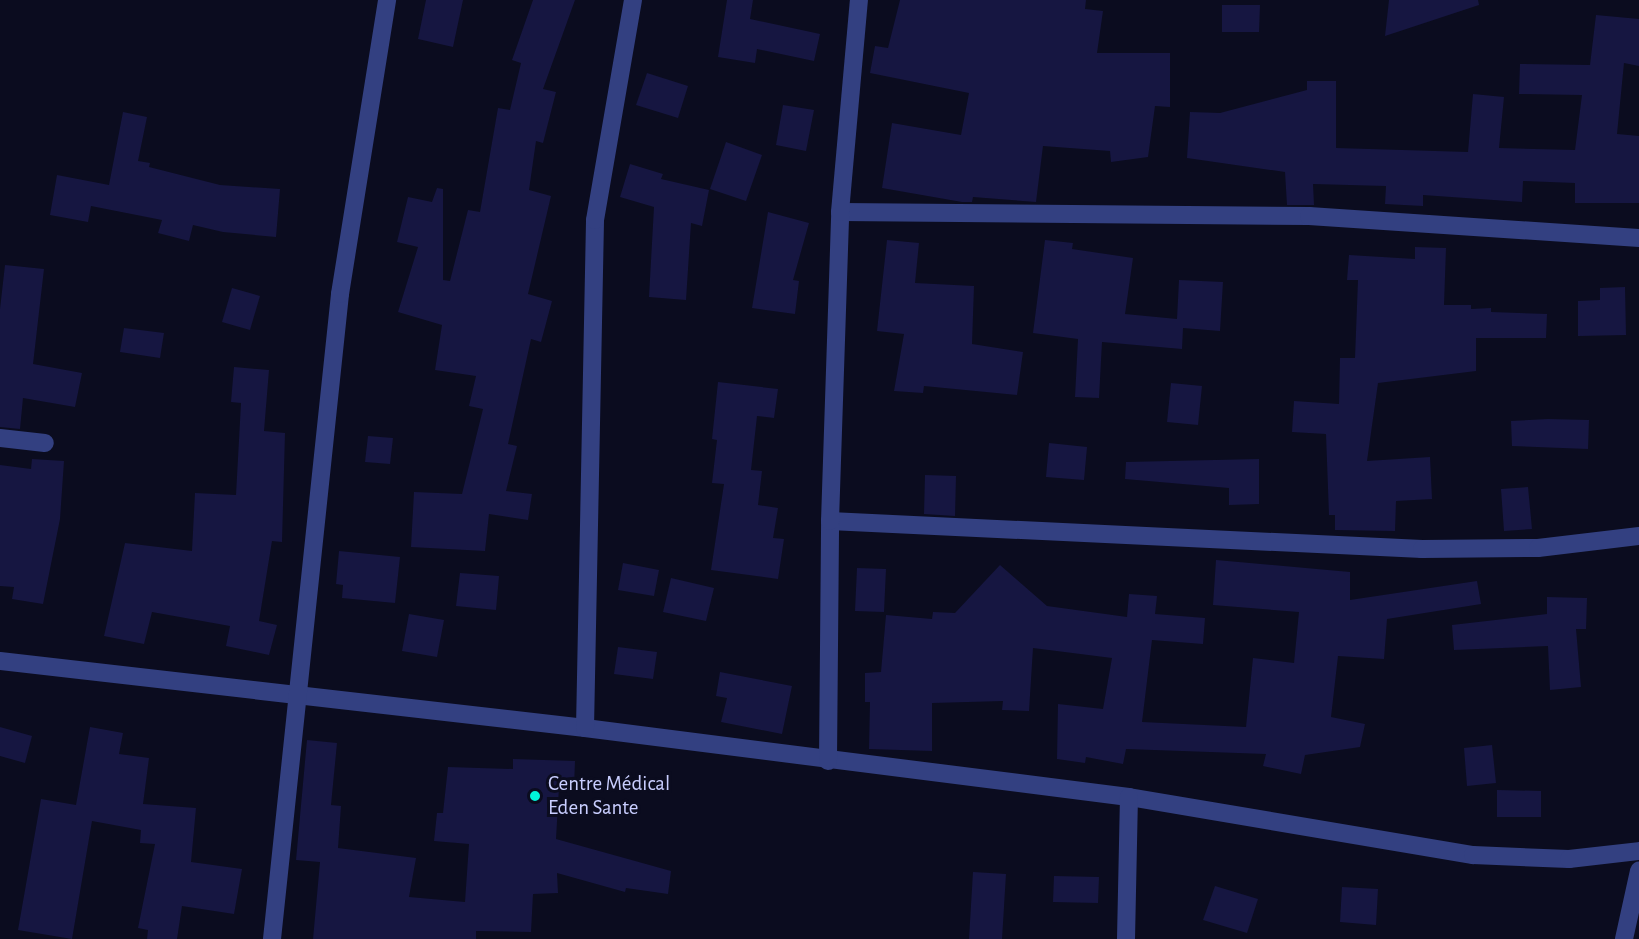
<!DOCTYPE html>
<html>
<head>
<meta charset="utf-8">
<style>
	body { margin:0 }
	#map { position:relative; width:1639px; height:939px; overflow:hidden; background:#0b0c1f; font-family:"Alegreya Sans",sans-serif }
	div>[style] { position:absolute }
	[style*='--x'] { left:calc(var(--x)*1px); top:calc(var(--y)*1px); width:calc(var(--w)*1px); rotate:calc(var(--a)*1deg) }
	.building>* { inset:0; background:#161641 }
	.minor>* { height:18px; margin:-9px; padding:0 9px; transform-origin:9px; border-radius:9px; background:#334081 }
	.dots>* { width:16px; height:16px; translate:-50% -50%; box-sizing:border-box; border:3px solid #0b0c1f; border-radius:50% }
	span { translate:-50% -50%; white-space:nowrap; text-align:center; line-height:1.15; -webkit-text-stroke:6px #0b0c1f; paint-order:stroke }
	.poi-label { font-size:21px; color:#c9ceff }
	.left { translate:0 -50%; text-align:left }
</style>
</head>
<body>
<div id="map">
	<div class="building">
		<div style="clip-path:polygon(426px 0,463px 0,453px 47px,418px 39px)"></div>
		<div style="clip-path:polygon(533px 0,575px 0,543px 89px,556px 92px,543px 143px,536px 141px,529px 190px,551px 196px,528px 294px,552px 301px,541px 342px,531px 339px,508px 444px,517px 446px,506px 491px,532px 494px,528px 520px,489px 514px,485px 551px,411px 547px,414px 492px,462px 494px,483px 409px,469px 406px,476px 376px,435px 370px,442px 325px,398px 312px,418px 247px,397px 242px,408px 197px,432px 202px,437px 188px,443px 189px,443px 280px,450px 281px,468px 210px,480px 212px,498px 108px,510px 110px,521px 63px,512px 60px)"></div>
		<div style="clip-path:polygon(727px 0,753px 0,750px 19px,820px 34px,814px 61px,757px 49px,755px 63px,718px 57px)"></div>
		<div style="clip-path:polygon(900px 0,1086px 0,1085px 9px,1103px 11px,1097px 53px,1170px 53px,1170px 107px,1155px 106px,1148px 157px,1111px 162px,1110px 151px,1043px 146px,1036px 202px,973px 197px,972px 202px,962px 202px,882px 188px,892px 123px,961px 135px,969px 93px,870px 73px,875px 46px,888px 48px)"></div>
		<div style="clip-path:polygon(1389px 0,1478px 0,1479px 5px,1385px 36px)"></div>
		<div style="clip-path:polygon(1222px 5px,1260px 5px,1259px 32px,1222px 32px)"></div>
		<div style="clip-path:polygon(1596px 15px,1639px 19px,1639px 66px,1624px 63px,1617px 134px,1639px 136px,1639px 203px,1575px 203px,1575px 183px,1523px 181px,1522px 202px,1423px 195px,1423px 206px,1385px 204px,1386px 186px,1313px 184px,1314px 205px,1287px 205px,1285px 172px,1187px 158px,1190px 112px,1220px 113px,1307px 90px,1307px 81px,1336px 81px,1336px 148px,1468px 152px,1473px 94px,1504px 97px,1499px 148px,1575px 150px,1582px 95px,1519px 94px,1520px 64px,1590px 65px)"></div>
		<div style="clip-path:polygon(647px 73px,688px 86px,678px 118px,636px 105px)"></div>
		<div style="clip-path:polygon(783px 105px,814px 110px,806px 151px,776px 145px)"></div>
		<div style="clip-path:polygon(123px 112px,147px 117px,138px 161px,150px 163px,149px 167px,220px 185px,280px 189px,276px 237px,223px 232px,193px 225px,189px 241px,158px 233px,162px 220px,91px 206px,88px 222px,50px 215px,57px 175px,109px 185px)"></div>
		<div style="clip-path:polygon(726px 142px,762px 155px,746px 201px,710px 189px)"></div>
		<div style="clip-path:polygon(630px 164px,663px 174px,661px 179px,709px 190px,702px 226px,691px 223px,686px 300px,649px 297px,654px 207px,620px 197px)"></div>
		<div style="clip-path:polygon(768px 212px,809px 223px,793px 280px,799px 281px,795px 314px,752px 308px)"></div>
		<div style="clip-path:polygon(887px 240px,919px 243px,915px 283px,974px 286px,972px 344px,1023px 352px,1017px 395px,924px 386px,923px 393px,894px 391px,904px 334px,877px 331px)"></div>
		<div style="clip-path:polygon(1045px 240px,1073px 243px,1072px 249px,1133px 258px,1125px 314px,1177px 319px,1179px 280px,1223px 282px,1220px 331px,1183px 328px,1182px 349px,1102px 342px,1099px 398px,1075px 397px,1078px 339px,1033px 333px)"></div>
		<div style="clip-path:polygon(1415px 247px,1446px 248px,1444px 305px,1471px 305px,1471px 309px,1491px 308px,1491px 312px,1547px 314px,1546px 338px,1476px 338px,1476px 371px,1378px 383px,1367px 461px,1430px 457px,1432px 499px,1396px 501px,1395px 531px,1335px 530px,1335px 515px,1329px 515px,1326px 434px,1292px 432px,1294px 401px,1339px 404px,1340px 358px,1355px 358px,1358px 280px,1347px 280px,1349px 255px,1415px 259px)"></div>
		<div style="clip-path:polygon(5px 265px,44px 269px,33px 364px,82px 373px,75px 407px,23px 398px,20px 429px,0 427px,0 309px)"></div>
		<div style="clip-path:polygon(1625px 287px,1626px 335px,1578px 336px,1578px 301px,1600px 300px,1600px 288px)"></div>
		<div style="clip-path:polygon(232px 288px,260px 296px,250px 330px,222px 322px)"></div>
		<div style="clip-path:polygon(124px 328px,164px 333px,160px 358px,120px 352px)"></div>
		<div style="clip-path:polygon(234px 367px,269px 370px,264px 431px,285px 433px,282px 542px,272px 541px,259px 621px,277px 625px,269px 655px,226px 646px,230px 626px,152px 612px,144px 644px,104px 636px,125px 543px,192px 551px,195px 493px,236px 495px,241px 403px,231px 402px)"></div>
		<div style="clip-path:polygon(718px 382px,778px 389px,774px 418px,757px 416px,751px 470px,762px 471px,758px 505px,778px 508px,773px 538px,784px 539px,778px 579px,711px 570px,724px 484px,712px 483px,717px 440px,712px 439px)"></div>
		<div style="clip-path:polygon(1171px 383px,1202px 386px,1198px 425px,1167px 422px)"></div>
		<div style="clip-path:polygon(1548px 419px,1589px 420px,1588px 449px,1512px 446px,1511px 421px)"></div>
		<div style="clip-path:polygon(368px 436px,393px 438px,390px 464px,365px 462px)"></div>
		<div style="clip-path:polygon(1049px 443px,1087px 447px,1084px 480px,1046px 477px)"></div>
		<div style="clip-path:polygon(32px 459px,64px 461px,60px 519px,43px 604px,12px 599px,14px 587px,0 586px,0 465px,31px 469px)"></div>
		<div style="clip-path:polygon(1259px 459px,1259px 504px,1229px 505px,1229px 488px,1125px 479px,1126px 462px)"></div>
		<div style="clip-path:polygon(925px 475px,956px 476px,955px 516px,924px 514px)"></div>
		<div style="clip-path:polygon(1528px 487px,1532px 529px,1504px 531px,1501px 489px)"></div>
		<div style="clip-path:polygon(339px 551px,400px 557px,395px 603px,342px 598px,343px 585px,336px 584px)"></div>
		<div style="clip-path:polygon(1216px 560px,1350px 572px,1350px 600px,1477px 581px,1481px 604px,1387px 619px,1384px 659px,1338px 656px,1331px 717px,1365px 724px,1360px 747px,1305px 755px,1301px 774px,1263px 766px,1266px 754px,1126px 749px,1123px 764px,1086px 757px,1085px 763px,1057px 759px,1058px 704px,1103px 709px,1112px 658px,1033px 648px,1029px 711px,1002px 710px,1003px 701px,932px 703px,932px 751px,869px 749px,870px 702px,865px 702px,865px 673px,881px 672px,886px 615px,932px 619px,933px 612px,955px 613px,1000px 565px,1047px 606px,1127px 617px,1129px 594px,1157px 596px,1155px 614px,1205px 618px,1203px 644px,1152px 640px,1142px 722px,1246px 727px,1253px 658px,1294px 663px,1299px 612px,1213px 605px)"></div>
		<div style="clip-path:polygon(623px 563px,659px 570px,654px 596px,618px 590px)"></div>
		<div style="clip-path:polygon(857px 568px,886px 569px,884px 612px,855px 611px)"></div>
		<div style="clip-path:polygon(460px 573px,499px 576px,496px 610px,456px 606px)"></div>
		<div style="clip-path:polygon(671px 578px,714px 588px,706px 621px,663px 612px)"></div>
		<div style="clip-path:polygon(1547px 597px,1587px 598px,1586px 629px,1576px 629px,1581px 687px,1550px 690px,1548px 646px,1454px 650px,1452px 625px,1547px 614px)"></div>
		<div style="clip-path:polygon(409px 614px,444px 620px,437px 657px,402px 651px)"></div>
		<div style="clip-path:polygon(618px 647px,657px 652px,653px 679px,614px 674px)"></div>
		<div style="clip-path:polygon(720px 672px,792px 686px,782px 734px,721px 722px,727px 698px,716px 696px)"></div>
		<div style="clip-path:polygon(0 727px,32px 736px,25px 763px,0 756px)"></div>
		<div style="clip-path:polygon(90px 727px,123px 733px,119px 754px,149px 758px,143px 804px,196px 808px,191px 862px,242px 869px,234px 914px,182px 906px,177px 939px,147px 939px,148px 930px,138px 928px,155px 844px,140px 843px,141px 830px,92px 821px,72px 939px,18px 930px,41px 799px,76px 805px)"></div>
		<div style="clip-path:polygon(307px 740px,337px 743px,331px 805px,341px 806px,338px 848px,416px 858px,409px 897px,465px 902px,469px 844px,434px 841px,437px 813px,443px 813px,448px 767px,513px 769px,513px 759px,575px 761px,574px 788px,559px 787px,556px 839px,671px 871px,668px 894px,626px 888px,625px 892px,557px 873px,558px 893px,533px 894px,531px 932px,476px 931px,476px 939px,313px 939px,320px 862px,296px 860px)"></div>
		<div style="clip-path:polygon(1492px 745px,1496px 783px,1467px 786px,1464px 748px)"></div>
		<div style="clip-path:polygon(1497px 790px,1541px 791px,1541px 817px,1497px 817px)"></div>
		<div style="clip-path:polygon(973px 872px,1006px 874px,1002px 939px,969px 939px)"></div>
		<div style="clip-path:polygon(1054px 876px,1099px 877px,1098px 903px,1053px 902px)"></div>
		<div style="clip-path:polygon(1215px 886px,1258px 899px,1247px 933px,1203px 920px)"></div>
		<div style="clip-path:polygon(1342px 887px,1378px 889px,1376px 925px,1340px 922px)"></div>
	</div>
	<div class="minor">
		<div style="--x:840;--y:212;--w:469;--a:0.5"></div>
		<div style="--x:1309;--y:216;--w:331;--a:3.8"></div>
		<div style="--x:0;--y:438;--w:45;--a:6.3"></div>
		<div style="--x:830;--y:521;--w:593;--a:2.71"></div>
		<div style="--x:1422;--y:549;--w:116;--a:-0.5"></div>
		<div style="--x:1538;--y:548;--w:102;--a:-6.8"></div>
		<div style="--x:0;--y:661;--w:589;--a:6.53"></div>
		<div style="--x:585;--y:728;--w:548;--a:7.23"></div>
		<div style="--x:1129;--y:797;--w:349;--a:9.6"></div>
		<div style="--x:1473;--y:855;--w:96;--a:2.4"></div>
		<div style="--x:1569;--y:859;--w:70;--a:-6.5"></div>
		<div style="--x:585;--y:728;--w:508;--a:-88.87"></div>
		<div style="--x:595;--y:220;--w:223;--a:-80.2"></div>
		<div style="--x:828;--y:761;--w:240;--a:-89.5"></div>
		<div style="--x:830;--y:521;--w:309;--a:-88.1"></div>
		<div style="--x:840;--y:212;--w:213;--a:-84.9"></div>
		<div style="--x:272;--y:939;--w:649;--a:-83.98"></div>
		<div style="--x:340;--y:294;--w:298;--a:-80.9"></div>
		<div style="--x:1126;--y:939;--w:142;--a:-88.8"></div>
		<div style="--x:1624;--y:939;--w:70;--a:-77.6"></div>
	</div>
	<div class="dots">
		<div style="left:535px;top:796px;background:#00f4da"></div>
	</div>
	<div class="poi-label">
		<span class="left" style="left:548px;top:796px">Centre Médical<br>Eden Sante</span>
	</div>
</div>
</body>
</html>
